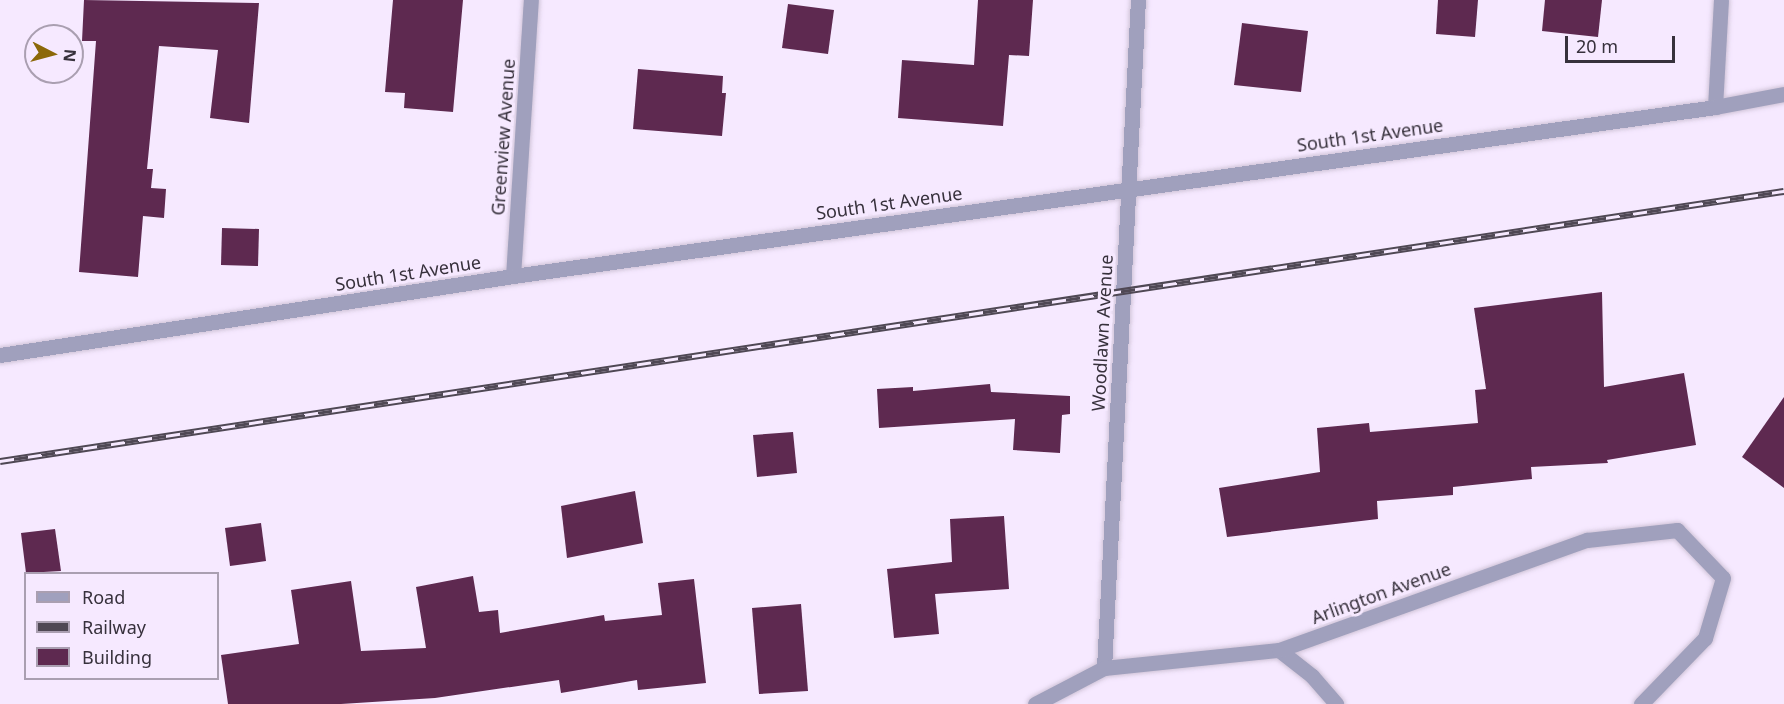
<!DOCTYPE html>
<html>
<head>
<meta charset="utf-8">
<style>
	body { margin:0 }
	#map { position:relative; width:1784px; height:704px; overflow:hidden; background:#f6e9ff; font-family:"Noto Sans",sans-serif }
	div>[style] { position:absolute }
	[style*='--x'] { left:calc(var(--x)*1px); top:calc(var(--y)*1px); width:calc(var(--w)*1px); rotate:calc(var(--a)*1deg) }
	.building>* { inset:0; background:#5e2950 }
	.roads { filter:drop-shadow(0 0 2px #d0c4d8) drop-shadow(0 0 2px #d0c4d8) }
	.street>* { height:15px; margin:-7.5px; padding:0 7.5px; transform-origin:7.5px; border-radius:7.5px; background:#a0a0bd }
	.rail>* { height:7px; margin-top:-3.5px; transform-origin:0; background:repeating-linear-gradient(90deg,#f6e9ff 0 14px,#4f4854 0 28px); box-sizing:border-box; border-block:2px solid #4f4854 }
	span { translate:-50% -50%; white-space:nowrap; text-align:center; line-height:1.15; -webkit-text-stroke:6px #f6e9ff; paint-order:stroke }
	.street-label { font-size:18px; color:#37313c }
	.legend { position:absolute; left:24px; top:572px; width:195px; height:108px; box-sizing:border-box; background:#f6e9ff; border:2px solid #aa9fb1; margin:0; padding:8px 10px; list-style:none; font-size:18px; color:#37313c }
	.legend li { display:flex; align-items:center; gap:12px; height:30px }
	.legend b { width:30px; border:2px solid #aa9fb1 }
	.north { position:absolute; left:24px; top:24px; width:60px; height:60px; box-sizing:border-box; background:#f6e9ff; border:2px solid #aa9fb1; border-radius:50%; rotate:96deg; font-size:16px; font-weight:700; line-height:24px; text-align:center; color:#37313c }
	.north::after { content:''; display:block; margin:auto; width:21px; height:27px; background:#8c6809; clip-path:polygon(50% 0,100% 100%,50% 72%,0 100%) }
	.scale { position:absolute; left:1565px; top:36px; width:110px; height:27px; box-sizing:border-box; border:3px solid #37313c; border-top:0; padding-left:8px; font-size:18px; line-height:21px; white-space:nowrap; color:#37313c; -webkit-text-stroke:4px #f6e9ff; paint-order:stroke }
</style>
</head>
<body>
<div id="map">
	<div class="building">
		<div style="clip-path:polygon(84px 0,259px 3px,249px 123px,210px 118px,218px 50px,159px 46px,147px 169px,153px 169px,151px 188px,166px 189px,164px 218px,143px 216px,138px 277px,79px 272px,96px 41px,82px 41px)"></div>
		<div style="clip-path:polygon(393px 0,463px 0,453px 112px,404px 108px,405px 93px,385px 92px)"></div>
		<div style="clip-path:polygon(978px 0,1033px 0,1029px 56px,1009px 55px,1003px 126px,898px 118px,902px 60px,974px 65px)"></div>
		<div style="clip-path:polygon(1438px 0,1478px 0,1475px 37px,1436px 34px)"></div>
		<div style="clip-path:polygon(1545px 0,1602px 0,1598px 37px,1542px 31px)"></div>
		<div style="clip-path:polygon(788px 4px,834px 10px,828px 54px,782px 48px)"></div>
		<div style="clip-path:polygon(1242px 23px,1308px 31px,1301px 92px,1234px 85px)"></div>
		<div style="clip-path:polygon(638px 69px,723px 76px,722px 93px,726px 93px,722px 136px,633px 129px)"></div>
		<div style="clip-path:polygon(222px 228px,259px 229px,258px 266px,221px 265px)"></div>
		<div style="clip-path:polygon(1602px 292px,1604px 387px,1684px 373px,1696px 445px,1607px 460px,1608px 463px,1531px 467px,1532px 479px,1453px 487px,1453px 495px,1377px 501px,1378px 519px,1227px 537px,1219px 488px,1320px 472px,1317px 428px,1369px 423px,1370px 432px,1478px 423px,1475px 390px,1486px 389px,1474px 308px)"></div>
		<div style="clip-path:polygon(990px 384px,991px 392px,1070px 396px,1070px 414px,1062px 415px,1060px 453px,1013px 450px,1015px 419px,879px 428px,877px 389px,913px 387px,913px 391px)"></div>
		<div style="clip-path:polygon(1784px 397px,1784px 488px,1742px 457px)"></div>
		<div style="clip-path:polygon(793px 432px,797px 473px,757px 477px,753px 435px)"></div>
		<div style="clip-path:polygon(635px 491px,643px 543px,567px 558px,561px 506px)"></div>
		<div style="clip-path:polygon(1004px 516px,1009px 589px,935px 594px,939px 634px,894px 638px,887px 569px,952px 562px,950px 519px)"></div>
		<div style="clip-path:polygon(261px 523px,266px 561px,230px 566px,225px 528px)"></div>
		<div style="clip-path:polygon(55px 529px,61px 571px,26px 573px,21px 533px)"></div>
		<div style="clip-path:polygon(473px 576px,479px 612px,498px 610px,500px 633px,604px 615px,605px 621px,662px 615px,658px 583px,694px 579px,706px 683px,638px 690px,637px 680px,561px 693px,559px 680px,435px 698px,341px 704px,228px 704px,221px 655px,299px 644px,291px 590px,351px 581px,361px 651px,426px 648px,416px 587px)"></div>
		<div style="clip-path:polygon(801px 604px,808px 691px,759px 694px,752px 608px)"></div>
	</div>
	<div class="roads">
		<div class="street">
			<div style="--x:1715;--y:107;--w:107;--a:-86.8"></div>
			<div style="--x:513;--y:276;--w:277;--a:-86.3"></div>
			<div style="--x:0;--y:355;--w:519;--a:-8.75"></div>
			<div style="--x:513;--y:276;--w:1214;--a:-8"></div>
			<div style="--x:1715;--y:107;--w:70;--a:-10.7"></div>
			<div style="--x:1279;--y:650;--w:42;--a:38.2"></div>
			<div style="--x:1312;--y:676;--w:37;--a:49"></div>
			<div style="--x:1104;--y:668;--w:669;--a:-87.09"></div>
			<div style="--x:1035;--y:704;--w:78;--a:-27.6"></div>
			<div style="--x:1104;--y:668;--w:176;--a:-5.9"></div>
			<div style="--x:1279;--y:650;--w:327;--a:-19.7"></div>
			<div style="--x:1587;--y:540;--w:91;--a:-6.3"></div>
			<div style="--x:1677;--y:530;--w:66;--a:46.2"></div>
			<div style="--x:1723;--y:578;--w:63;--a:106.7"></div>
			<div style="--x:1705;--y:638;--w:92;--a:134.1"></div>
		</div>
	</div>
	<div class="rail">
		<div style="--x:0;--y:461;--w:1804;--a:-8.61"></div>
	</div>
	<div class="street-label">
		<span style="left:1370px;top:135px;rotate:-8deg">South 1st Avenue</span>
		<span style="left:503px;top:137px;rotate:-86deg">Greenview Avenue</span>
		<span style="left:889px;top:203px;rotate:-8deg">South 1st Avenue</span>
		<span style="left:408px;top:273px;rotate:-9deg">South 1st Avenue</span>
		<span style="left:1102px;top:333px;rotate:-87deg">Woodlawn Avenue</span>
		<span style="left:1381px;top:593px;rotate:-20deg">Arlington Avenue</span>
	</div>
	<ul class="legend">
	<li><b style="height:8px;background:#a0a0bd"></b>Road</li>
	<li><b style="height:8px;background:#4f4854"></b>Railway</li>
	<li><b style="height:16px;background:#5e2950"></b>Building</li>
	</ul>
	<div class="north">N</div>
	<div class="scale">20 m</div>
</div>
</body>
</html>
